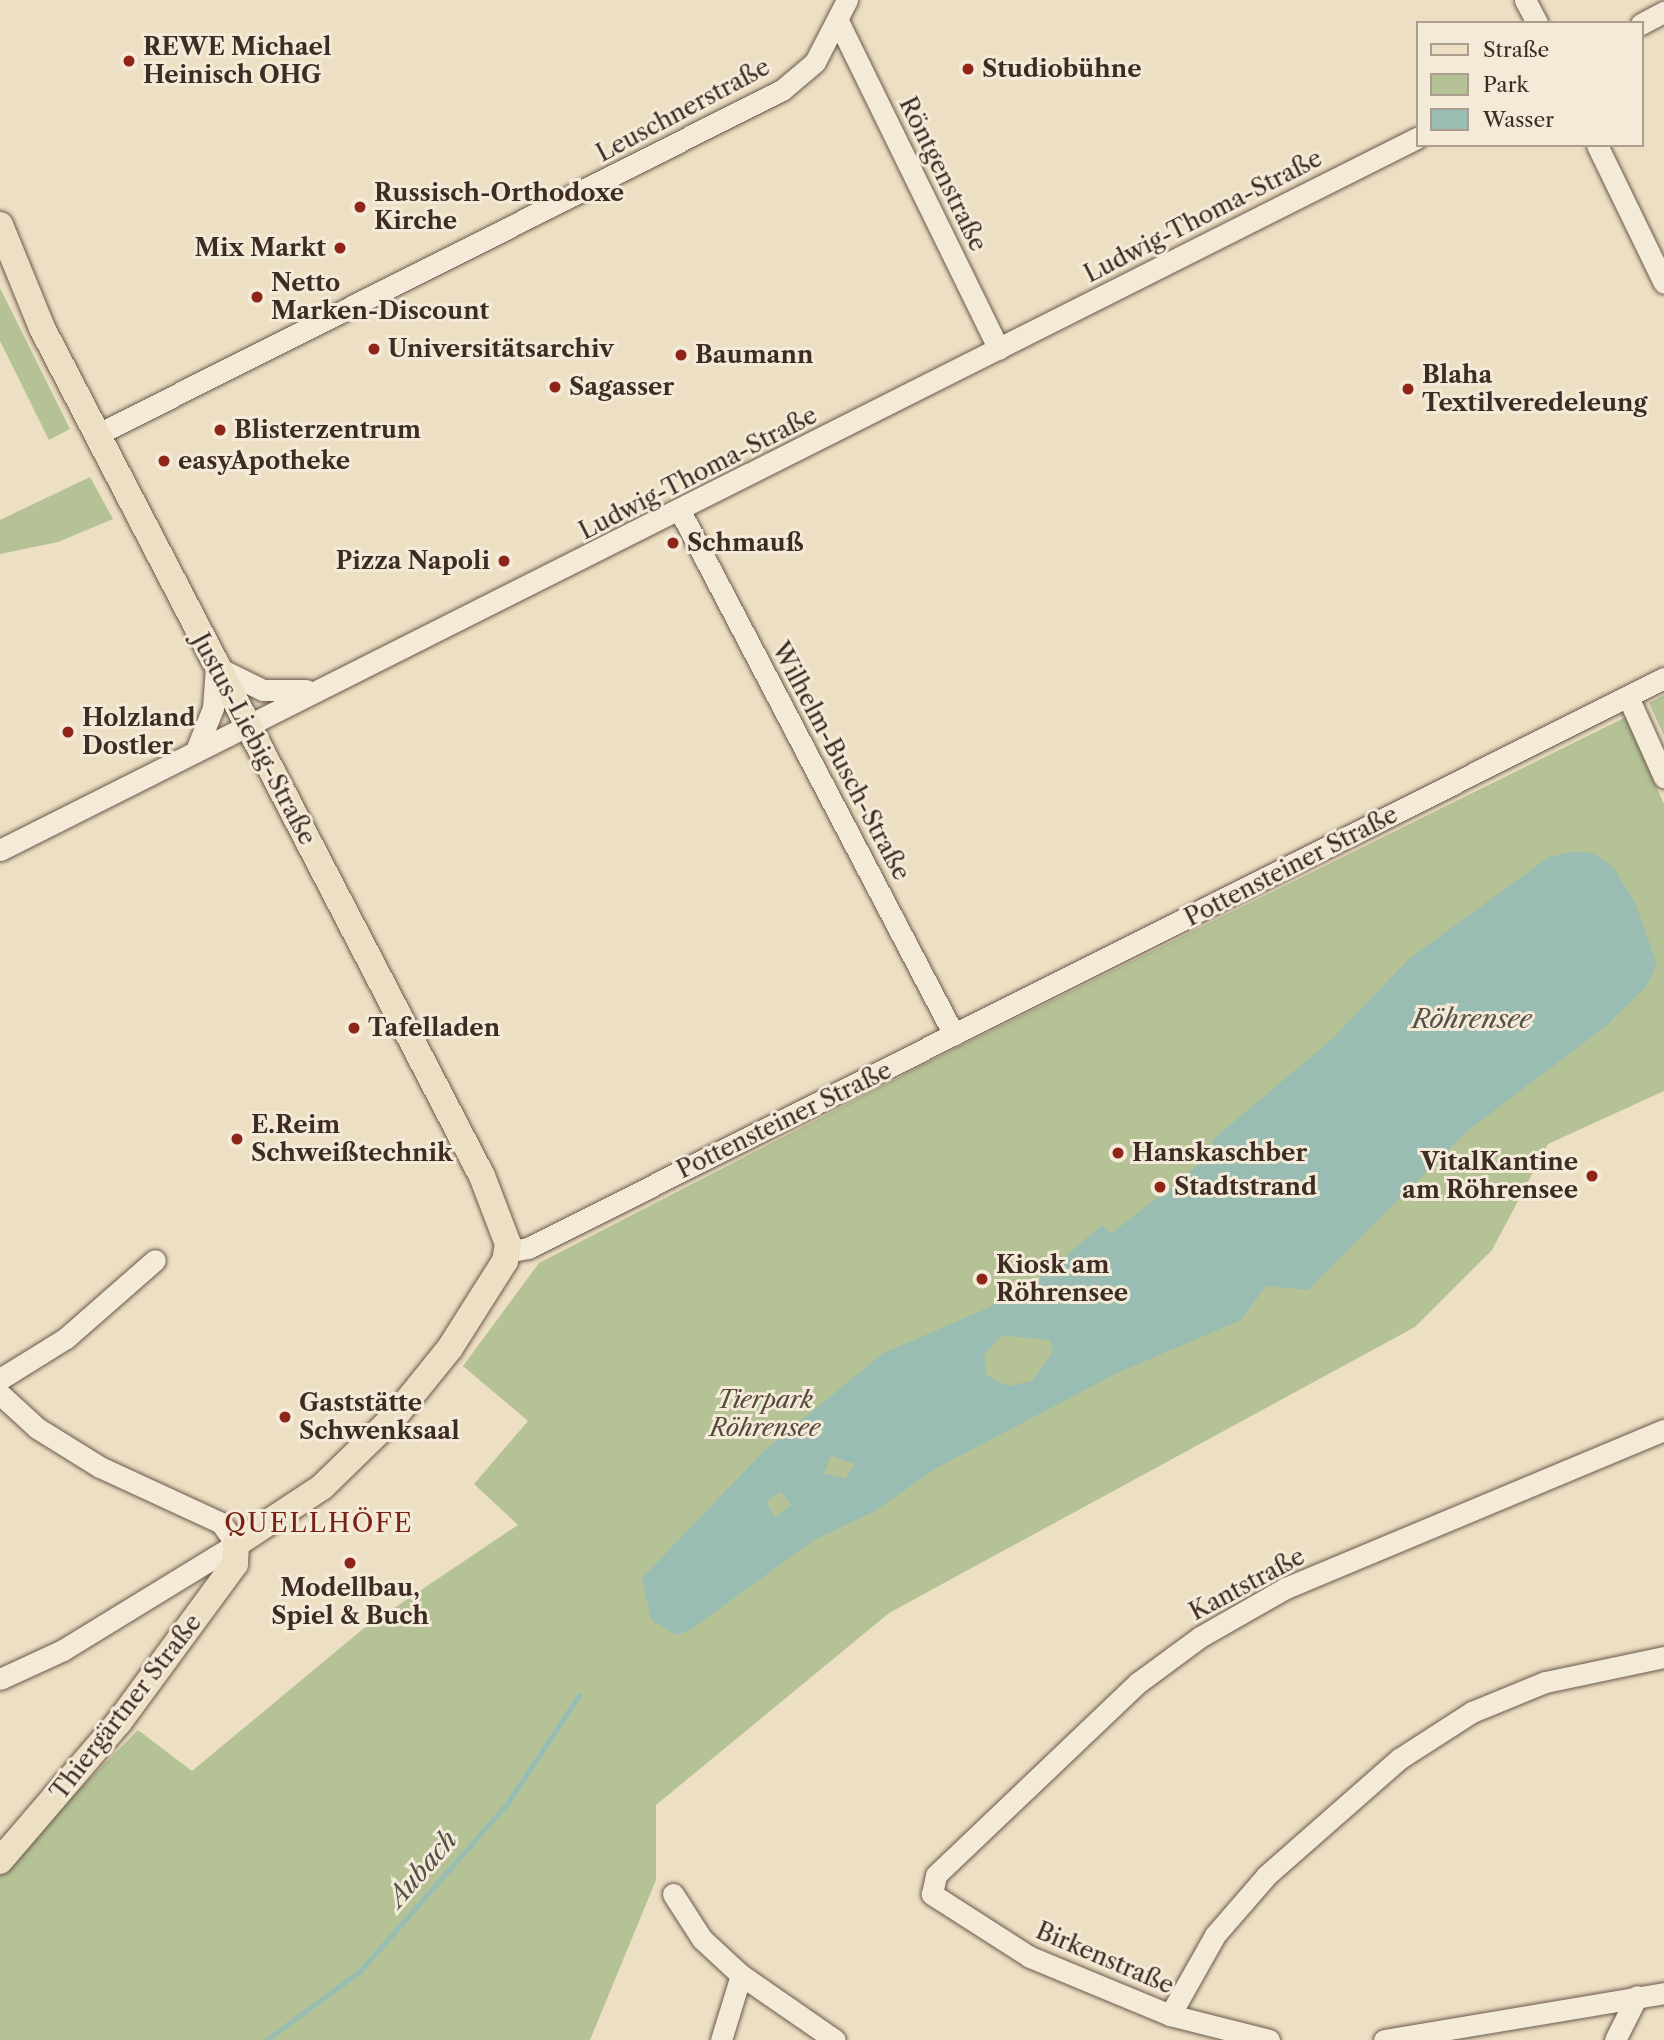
<!DOCTYPE html>
<html>
<head>
<meta charset="utf-8">
<style>
	body { margin:0 }
	#map { position:relative; width:1664px; height:2040px; overflow:hidden; background:#eddfc3; font-family:"Libre Caslon Text",serif }
	div>[style] { position:absolute }
	[style*='--x'] { left:calc(var(--x)*1px); top:calc(var(--y)*1px); width:calc(var(--w)*1px); rotate:calc(var(--a)*1deg) }
	.green>* { inset:0; background:#b4c296 }
	.water>* { inset:0; background:#99bdb2 }
	.stream>* { height:5px; margin:-2.5px; padding:0 2.5px; transform-origin:2.5px; border-radius:2.5px; background:#99bdb2 }
	.roads { filter:drop-shadow(0 0 2px #6a584c) drop-shadow(0 0 2px #6a584c) }
	.minor>* { height:21px; margin:-10.5px; padding:0 10.5px; transform-origin:10.5px; border-radius:10.5px; background:#f3ead8 }
	.major>* { height:26px; margin:-13px; padding:0 13px; transform-origin:13px; border-radius:13px; background:#eddfc3 }
	.dots>* { width:19px; height:19px; translate:-50% -50%; box-sizing:border-box; border:4px solid #f3ead8; border-radius:50% }
	span { translate:-50% -50%; white-space:nowrap; text-align:center; line-height:1.15; -webkit-text-stroke:6px #f3ead8; paint-order:stroke }
	.poi-label { font-size:24px; color:#3e2b24; font-weight:700 }
	.left { translate:0 -50%; text-align:left }
	.right { translate:-100% -50%; text-align:right }
	.street-label { font-size:24px; color:#3e2b24 }
	.park-label { font-size:24px; color:#56493b; font-style:italic }
	.water-label { font-size:26px; color:#555048; font-style:italic }
	.neighbourhood-label { font-size:26px; color:#7a1f14; letter-spacing:2px }
	.legend { position:absolute; left:1416px; top:21px; width:228px; height:126px; box-sizing:border-box; background:#f3ead8; border:2px solid #ab9e90; margin:0; padding:9px 12px; list-style:none; font-size:21px; color:#3e2b24 }
	.legend li { display:flex; align-items:center; gap:14px; height:35px }
	.legend b { width:35px; border:2px solid #ab9e90 }
</style>
</head>
<body>
<div id="map">
	<div class="green">
		<div style="clip-path:polygon(0 288px,70px 429px,49px 440px,0 341px)"></div>
		<div style="clip-path:polygon(90px 477px,113px 519px,58px 542px,0 554px,0 520px)"></div>
		<div style="clip-path:polygon(1664px 695px,1664px 736px,1649px 703px)"></div>
		<div style="clip-path:polygon(1626px 717px,1664px 804px,1664px 1091px,1548px 1144px,1492px 1250px,1415px 1327px,889px 1613px,656px 1805px,656px 1880px,590px 2040px,0 2040px,0 1869px,138px 1730px,192px 1771px,363px 1629px,518px 1525px,474px 1484px,528px 1421px,463px 1366px,539px 1263px,952px 1050px)"></div>
	</div>
	<div class="water">
		<div style="clip-path:polygon(evenodd,1573px 852px,1593px 853px,1614px 868px,1635px 903px,1657px 964px,1646px 987px,1606px 1026px,1466px 1132px,1308px 1290px,1266px 1286px,1241px 1320px,1117px 1373px,933px 1470px,875px 1511px,814px 1540px,690px 1630px,677px 1635px,651px 1620px,642px 1578px,764px 1451px,882px 1354px,1024px 1292px,1102px 1225px,1111px 1234px,1216px 1151px,1212px 1140px,1330px 1041px,1410px 958px,1549px 857px,1573px 852px,1002px 1335px,1050px 1340px,1053px 1352px,1032px 1381px,1008px 1386px,986px 1375px,984px 1355px,1002px 1335px,1573px 852px,831px 1456px,855px 1464px,845px 1479px,824px 1473px,831px 1456px,1573px 852px,781px 1492px,791px 1505px,775px 1518px,766px 1501px,781px 1492px)"></div>
	</div>
	<div class="stream">
		<div style="--x:266;--y:2040;--w:117;--a:-36.3"></div>
		<div style="--x:360;--y:1971;--w:221;--a:-48.7"></div>
		<div style="--x:506;--y:1805;--w:132;--a:-56.4"></div>
	</div>
	<div class="roads">
		<div class="minor">
			<div style="--x:1525;--y:0;--w:26;--a:62"></div>
			<div style="--x:839;--y:23;--w:363;--a:63.9"></div>
			<div style="--x:1641;--y:24;--w:26;--a:-28"></div>
			<div style="--x:1597;--y:145;--w:153;--a:64.1"></div>
			<div style="--x:96;--y:435;--w:768;--a:-26.7"></div>
			<div style="--x:782;--y:90;--w:43;--a:-40.3"></div>
			<div style="--x:815;--y:62;--w:70;--a:-62.7"></div>
			<div style="--x:680;--y:511;--w:591;--a:62.39"></div>
			<div style="--x:218;--y:668;--w:50;--a:26.1"></div>
			<div style="--x:263;--y:690;--w:43;--a:0"></div>
			<div style="--x:1628;--y:697;--w:88;--a:65.8"></div>
			<div style="--x:197;--y:748;--w:43;--a:-68.2"></div>
			<div style="--x:213;--y:708;--w:41;--a:-85.8"></div>
			<div style="--x:0;--y:850;--w:1586;--a:-26.68"></div>
			<div style="--x:507;--y:1252;--w:21;--a:-11"></div>
			<div style="--x:528;--y:1248;--w:1271;--a:-26.65"></div>
			<div style="--x:0;--y:1379;--w:78;--a:-31.8"></div>
			<div style="--x:66;--y:1338;--w:118;--a:-41.2"></div>
			<div style="--x:0;--y:1394;--w:50;--a:42.6"></div>
			<div style="--x:37;--y:1428;--w:74;--a:31.8"></div>
			<div style="--x:100;--y:1467;--w:133;--a:24.8"></div>
			<div style="--x:221;--y:1523;--w:26;--a:54"></div>
			<div style="--x:236;--y:1544;--w:203;--a:148.5"></div>
			<div style="--x:63;--y:1650;--w:69;--a:155.3"></div>
			<div style="--x:673;--y:1894;--w:54;--a:57.2"></div>
			<div style="--x:702;--y:1939;--w:53;--a:42.7"></div>
			<div style="--x:741;--y:1975;--w:114;--a:34.7"></div>
			<div style="--x:1170;--y:2015;--w:92;--a:-60.6"></div>
			<div style="--x:1215;--y:1935;--w:79;--a:-49.1"></div>
			<div style="--x:1267;--y:1875;--w:176;--a:-41.3"></div>
			<div style="--x:1399;--y:1759;--w:87;--a:-32.8"></div>
			<div style="--x:1472;--y:1712;--w:79;--a:-22.3"></div>
			<div style="--x:1545;--y:1682;--w:122;--a:-11.9"></div>
			<div style="--x:721;--y:2040;--w:68;--a:-72.9"></div>
			<div style="--x:1269;--y:2040;--w:102;--a:-165.8"></div>
			<div style="--x:1170;--y:2015;--w:152;--a:-157.5"></div>
			<div style="--x:1030;--y:1957;--w:117;--a:-147.3"></div>
			<div style="--x:932;--y:1894;--w:19;--a:-78"></div>
			<div style="--x:936;--y:1875;--w:280;--a:-43.6"></div>
			<div style="--x:1139;--y:1682;--w:76;--a:-36.4"></div>
			<div style="--x:1200;--y:1637;--w:99;--a:-29.7"></div>
			<div style="--x:1286;--y:1588;--w:410;--a:-22.7"></div>
			<div style="--x:1384;--y:2040;--w:284;--a:-9.5"></div>
			<div style="--x:1615;--y:2040;--w:49;--a:-63.4"></div>
		</div>
		<div class="major">
			<div style="--x:0;--y:225;--w:111;--a:67.8"></div>
			<div style="--x:42;--y:328;--w:955;--a:62.58"></div>
			<div style="--x:482;--y:1176;--w:73;--a:69.1"></div>
			<div style="--x:508;--y:1244;--w:17;--a:100"></div>
			<div style="--x:505;--y:1261;--w:103;--a:122.3"></div>
			<div style="--x:450;--y:1348;--w:86;--a:128.9"></div>
			<div style="--x:396;--y:1415;--w:103;--a:135.8"></div>
			<div style="--x:322;--y:1487;--w:103;--a:146.5"></div>
			<div style="--x:236;--y:1544;--w:20;--a:93"></div>
			<div style="--x:235;--y:1564;--w:196;--a:126.3"></div>
			<div style="--x:119;--y:1722;--w:183;--a:130.6"></div>
		</div>
	</div>
	<div class="dots">
		<div style="left:129px;top:61px;background:#8f2418"></div>
		<div style="left:968px;top:69px;background:#8f2418"></div>
		<div style="left:360px;top:207px;background:#8f2418"></div>
		<div style="left:340px;top:248px;background:#8f2418"></div>
		<div style="left:257px;top:297px;background:#8f2418"></div>
		<div style="left:374px;top:349px;background:#8f2418"></div>
		<div style="left:681px;top:355px;background:#8f2418"></div>
		<div style="left:555px;top:387px;background:#8f2418"></div>
		<div style="left:1408px;top:389px;background:#8f2418"></div>
		<div style="left:220px;top:430px;background:#8f2418"></div>
		<div style="left:164px;top:461px;background:#8f2418"></div>
		<div style="left:673px;top:543px;background:#8f2418"></div>
		<div style="left:504px;top:561px;background:#8f2418"></div>
		<div style="left:68px;top:732px;background:#8f2418"></div>
		<div style="left:354px;top:1028px;background:#8f2418"></div>
		<div style="left:237px;top:1139px;background:#8f2418"></div>
		<div style="left:1118px;top:1153px;background:#8f2418"></div>
		<div style="left:1592px;top:1176px;background:#8f2418"></div>
		<div style="left:1160px;top:1187px;background:#8f2418"></div>
		<div style="left:982px;top:1279px;background:#8f2418"></div>
		<div style="left:285px;top:1417px;background:#8f2418"></div>
		<div style="left:350px;top:1563px;background:#8f2418"></div>
	</div>
	<div class="poi-label">
		<span class="left" style="left:143px;top:61px">REWE Michael<br>Heinisch OHG</span>
		<span class="left" style="left:982px;top:69px">Studiobühne</span>
		<span class="left" style="left:374px;top:207px">Russisch-Orthodoxe<br>Kirche</span>
		<span class="right" style="left:326px;top:248px">Mix Markt</span>
		<span class="left" style="left:271px;top:297px">Netto<br>Marken-Discount</span>
		<span class="left" style="left:388px;top:349px">Universitätsarchiv</span>
		<span class="left" style="left:695px;top:355px">Baumann</span>
		<span class="left" style="left:1422px;top:389px">Blaha<br>Textilveredeleung</span>
		<span class="left" style="left:569px;top:387px">Sagasser</span>
		<span class="left" style="left:234px;top:430px">Blisterzentrum</span>
		<span class="left" style="left:178px;top:461px">easyApotheke</span>
		<span class="left" style="left:687px;top:543px">Schmauß</span>
		<span class="right" style="left:490px;top:561px">Pizza Napoli</span>
		<span class="left" style="left:82px;top:732px">Holzland<br>Dostler</span>
		<span class="left" style="left:368px;top:1028px">Tafelladen</span>
		<span class="left" style="left:251px;top:1139px">E.Reim<br>Schweißtechnik</span>
		<span class="left" style="left:1132px;top:1153px">Hanskaschber</span>
		<span class="right" style="left:1578px;top:1176px">VitalKantine<br>am Röhrensee</span>
		<span class="left" style="left:1174px;top:1187px">Stadtstrand</span>
		<span class="left" style="left:996px;top:1279px">Kiosk am<br>Röhrensee</span>
		<span class="left" style="left:299px;top:1417px">Gaststätte<br>Schwenksaal</span>
		<span style="left:350px;top:1602px">Modellbau,<br>Spiel &amp; Buch</span>
	</div>
	<div class="street-label">
		<span style="left:683px;top:110px;rotate:-28deg">Leuschnerstraße</span>
		<span style="left:943px;top:174px;rotate:64deg">Röntgenstraße</span>
		<span style="left:1203px;top:216px;rotate:-27deg">Ludwig-Thoma-Straße</span>
		<span style="left:698px;top:473px;rotate:-27deg">Ludwig-Thoma-Straße</span>
		<span style="left:254px;top:739px;rotate:62deg">Justus-Liebig-Straße</span>
		<span style="left:841px;top:761px;rotate:62deg">Wilhelm-Busch-Straße</span>
		<span style="left:1291px;top:866px;rotate:-27deg">Pottensteiner Straße</span>
		<span style="left:784px;top:1120px;rotate:-26deg">Pottensteiner Straße</span>
		<span style="left:1247px;top:1584px;rotate:-28deg">Kantstraße</span>
		<span style="left:126px;top:1707px;rotate:-52deg">Thiergärtner Straße</span>
		<span style="left:1105px;top:1958px;rotate:23deg">Birkenstraße</span>
	</div>
	<div class="park-label">
		<span style="left:765px;top:1414px">Tierpark<br>Röhrensee</span>
	</div>
	<div class="water-label">
		<span style="left:1472px;top:1020px">Röhrensee</span>
		<span style="left:423px;top:1869px;rotate:-49deg">Aubach</span>
	</div>
	<div class="neighbourhood-label">
		<span style="left:319px;top:1524px">QUELLHÖFE</span>
	</div>
	<ul class="legend">
	<li><b style="height:9px;background:#eddfc3"></b>Straße</li>
	<li><b style="height:19px;background:#b4c296"></b>Park</li>
	<li><b style="height:19px;background:#99bdb2"></b>Wasser</li>
	</ul>
</div>
</body>
</html>
